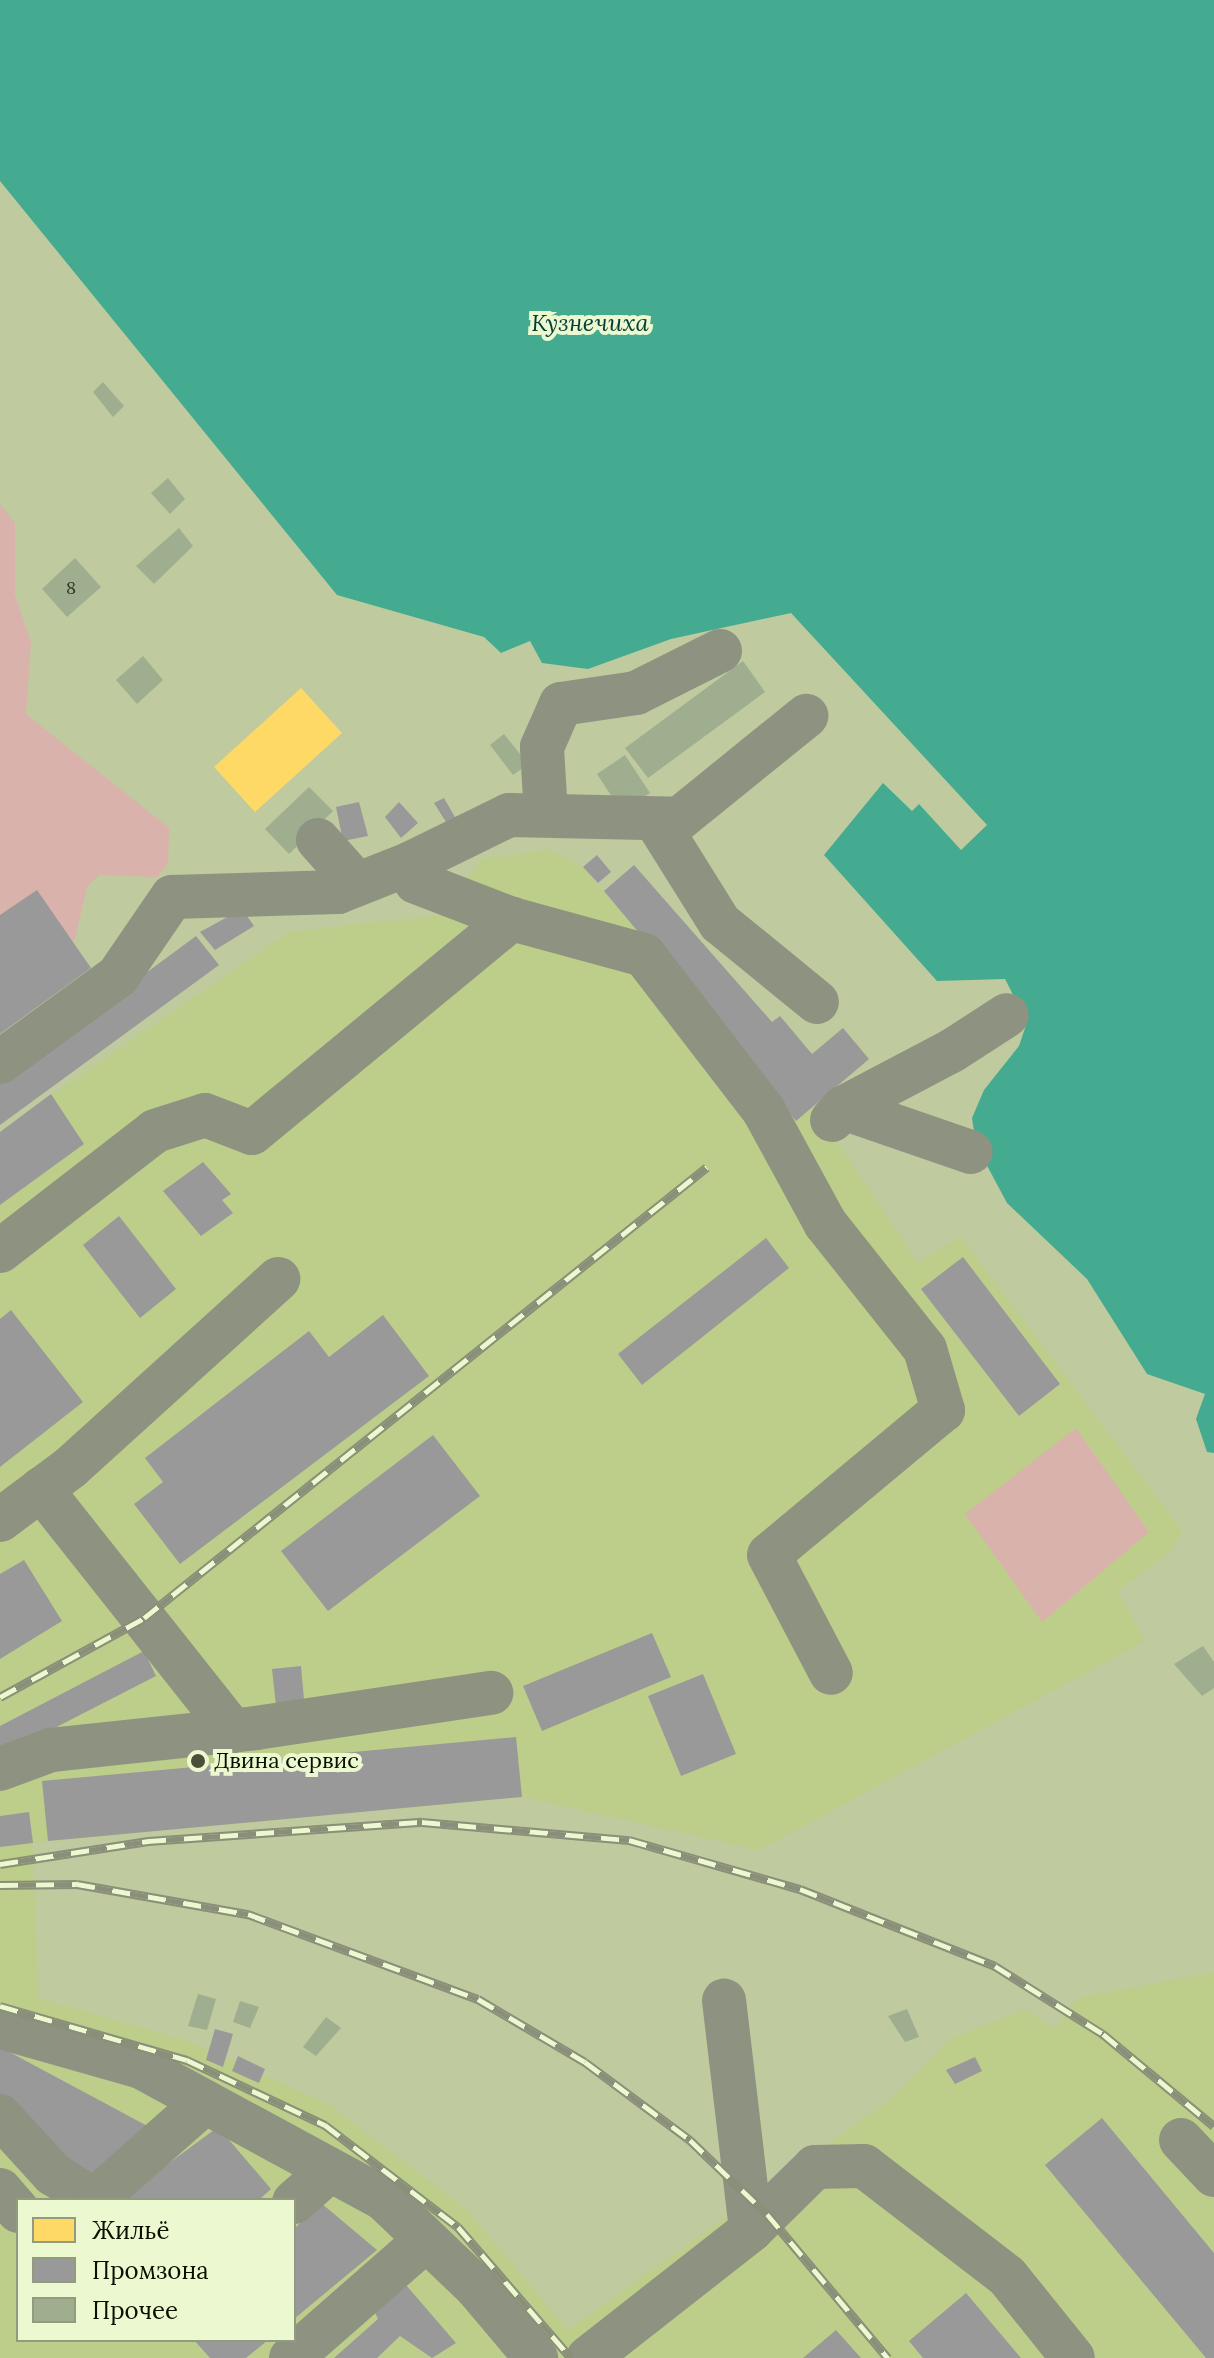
<!DOCTYPE html>
<html>
<head>
<meta charset="utf-8">
<style>
	body { margin:0 }
	#map { position:relative; width:1214px; height:2358px; overflow:hidden; background:#bfca9e; font-family:Lora,serif }
	div>[style] { position:absolute }
	[style*='--x'] { left:calc(var(--x)*1px); top:calc(var(--y)*1px); width:calc(var(--w)*1px); rotate:calc(var(--a)*1deg) }
	.built>* { inset:0; background:#bdce8a }
	.green>* { inset:0; background:#d9b2ab }
	.water>* { inset:0; background:#44ab91 }
	.homes>* { inset:0; background:#ffd966 }
	.industry>* { inset:0; background:#999 }
	.building>* { inset:0; background:#9fae8e }
	.minor>* { height:44px; margin:-22px; padding:0 22px; transform-origin:22px; border-radius:22px; background:#8e9281 }
	.rail>* { height:9px; margin-top:-4.5px; transform-origin:0; background:repeating-linear-gradient(90deg,#ecf8d0 0 18px,#8a8f7a 0 36px); box-sizing:border-box; border-block:2px solid #8a8f7a }
	.dots>* { width:22px; height:22px; translate:-50% -50%; box-sizing:border-box; border:4px solid #ecf8d0; border-radius:50% }
	span { translate:-50% -50%; white-space:nowrap; text-align:center; line-height:1.15; -webkit-text-stroke:8px #ecf8d0; paint-order:stroke }
	.number-label { font-size:18px; color:#2f3724 }
	.number-label span { -webkit-text-stroke-width:0 }
	.poi-label { font-size:22px; color:#0a0f00 }
	.left { translate:0 -50%; text-align:left }
	.water-label { font-size:24px; color:#043d35; font-style:italic }
	.legend { position:absolute; left:16px; top:2198px; width:280px; height:144px; box-sizing:border-box; background:#ecf8d0; border:2px solid #929b7d; margin:0; padding:10px 14px; list-style:none; font-size:24px; color:#0a0f00 }
	.legend li { display:flex; align-items:center; gap:16px; height:40px }
	.legend b { width:40px; border:2px solid #929b7d }
</style>
</head>
<body>
<div id="map">
	<div class="built">
		<div style="clip-path:polygon(evenodd,550px 850px,583px 867px,796px 1121px,814px 1107px,918px 1263px,960px 1236px,1182px 1531px,1169px 1553px,1117px 1591px,1145px 1641px,759px 1850px,522px 1797px,33px 1843px,38px 1998px,188px 2041px,330px 2105px,468px 2211px,568px 2330px,891px 2099px,952px 2038px,1025px 2009px,1055px 2029px,1077px 1998px,1214px 1972px,1214px 2358px,0 2358px,0 1144px,63px 1087px,289px 932px,441px 915px,483px 859px,550px 850px,18px 2200px,294px 2200px,294px 2340px,18px 2340px,18px 2200px)"></div>
	</div>
	<div class="green">
		<div style="clip-path:polygon(0 504px,15px 523px,15px 595px,31px 642px,26px 714px,169px 828px,168px 863px,157px 877px,99px 875px,87px 887px,75px 939px,61px 951px,0 921px)"></div>
		<div style="clip-path:polygon(1076px 1428px,1149px 1532px,1042px 1622px,965px 1514px)"></div>
	</div>
	<div class="water">
		<div style="clip-path:polygon(0 0,1214px 0,1214px 1453px,1207px 1452px,1196px 1419px,1205px 1394px,1147px 1374px,1087px 1279px,1007px 1203px,976px 1145px,972px 1118px,984px 1090px,1019px 1046px,1027px 1022px,1005px 979px,937px 981px,824px 855px,883px 783px,912px 811px,919px 804px,961px 850px,987px 825px,791px 613px,671px 639px,588px 669px,542px 663px,530px 641px,501px 653px,484px 637px,337px 595px,0 181px)"></div>
	</div>
	<div class="homes">
		<div style="clip-path:polygon(301px 688px,342px 733px,255px 812px,214px 767px)"></div>
	</div>
	<div class="industry">
		<div style="clip-path:polygon(444px 798px,456px 819px,448px 825px,434px 803px)"></div>
		<div style="clip-path:polygon(359px 802px,368px 836px,343px 841px,336px 807px)"></div>
		<div style="clip-path:polygon(399px 802px,418px 823px,401px 838px,385px 817px)"></div>
		<div style="clip-path:polygon(597px 855px,611px 872px,598px 883px,583px 867px)"></div>
		<div style="clip-path:polygon(634px 865px,772px 1022px,780px 1016px,812px 1054px,843px 1028px,869px 1059px,796px 1121px,604px 891px)"></div>
		<div style="clip-path:polygon(37px 890px,91px 968px,0 1034px,0 915px)"></div>
		<div style="clip-path:polygon(242px 909px,254px 926px,215px 950px,200px 932px)"></div>
		<div style="clip-path:polygon(196px 936px,219px 965px,0 1125px,0 1081px)"></div>
		<div style="clip-path:polygon(51px 1094px,84px 1144px,0 1205px,0 1132px)"></div>
		<div style="clip-path:polygon(203px 1162px,231px 1194px,222px 1200px,233px 1213px,201px 1236px,163px 1191px)"></div>
		<div style="clip-path:polygon(119px 1216px,176px 1289px,140px 1318px,83px 1245px)"></div>
		<div style="clip-path:polygon(766px 1238px,789px 1268px,642px 1385px,618px 1354px)"></div>
		<div style="clip-path:polygon(963px 1257px,1060px 1384px,1019px 1416px,921px 1289px)"></div>
		<div style="clip-path:polygon(11px 1310px,83px 1402px,0 1467px,0 1319px)"></div>
		<div style="clip-path:polygon(383px 1315px,429px 1376px,180px 1564px,134px 1504px,163px 1482px,145px 1458px,309px 1331px,329px 1357px)"></div>
		<div style="clip-path:polygon(433px 1435px,480px 1496px,328px 1611px,281px 1551px)"></div>
		<div style="clip-path:polygon(24px 1560px,62px 1621px,0 1659px,0 1574px)"></div>
		<div style="clip-path:polygon(652px 1633px,671px 1677px,542px 1731px,523px 1686px)"></div>
		<div style="clip-path:polygon(144px 1651px,156px 1676px,0 1756px,0 1726px)"></div>
		<div style="clip-path:polygon(301px 1666px,304px 1700px,276px 1706px,272px 1669px)"></div>
		<div style="clip-path:polygon(703px 1674px,736px 1754px,681px 1776px,648px 1696px)"></div>
		<div style="clip-path:polygon(516px 1737px,522px 1797px,48px 1841px,42px 1781px)"></div>
		<div style="clip-path:polygon(29px 1812px,33px 1843px,0 1847px,0 1816px)"></div>
		<div style="clip-path:polygon(215px 2029px,233px 2034px,223px 2067px,206px 2060px)"></div>
		<div style="clip-path:polygon(0 2047px,153px 2129px,86px 2187px,0 2094px)"></div>
		<div style="clip-path:polygon(238px 2056px,265px 2069px,259px 2083px,232px 2071px)"></div>
		<div style="clip-path:polygon(975px 2057px,982px 2071px,955px 2084px,946px 2070px)"></div>
		<div style="clip-path:polygon(1102px 2118px,1214px 2253px,1214px 2358px,1206px 2358px,1045px 2165px)"></div>
		<div style="clip-path:polygon(218px 2127px,271px 2189px,259px 2200px,119px 2200px)"></div>
		<div style="clip-path:polygon(321px 2203px,377px 2250px,294px 2319px,294px 2229px)"></div>
		<div style="clip-path:polygon(400px 2278px,456px 2343px,432px 2358px,400px 2336px,377px 2358px,334px 2358px,378px 2319px,370px 2302px)"></div>
		<div style="clip-path:polygon(966px 2293px,1021px 2358px,923px 2358px,909px 2341px)"></div>
		<div style="clip-path:polygon(836px 2330px,861px 2358px,803px 2358px)"></div>
		<div style="clip-path:polygon(194px 2340px,268px 2340px,246px 2358px,210px 2358px)"></div>
	</div>
	<div class="building">
		<div style="clip-path:polygon(103px 382px,124px 406px,113px 417px,93px 392px)"></div>
		<div style="clip-path:polygon(168px 478px,185px 499px,170px 514px,151px 493px)"></div>
		<div style="clip-path:polygon(179px 528px,193px 546px,154px 584px,136px 566px)"></div>
		<div style="clip-path:polygon(75px 558px,101px 587px,67px 617px,42px 589px)"></div>
		<div style="clip-path:polygon(143px 656px,163px 680px,137px 704px,116px 680px)"></div>
		<div style="clip-path:polygon(743px 661px,765px 692px,648px 778px,625px 748px)"></div>
		<div style="clip-path:polygon(504px 734px,528px 764px,513px 775px,490px 745px)"></div>
		<div style="clip-path:polygon(625px 755px,650px 793px,622px 812px,597px 774px)"></div>
		<div style="clip-path:polygon(309px 787px,333px 811px,289px 854px,265px 829px)"></div>
		<div style="clip-path:polygon(1203px 1646px,1214px 1662px,1214px 1688px,1202px 1696px,1174px 1664px)"></div>
		<div style="clip-path:polygon(198px 1994px,216px 1999px,207px 2030px,188px 2026px)"></div>
		<div style="clip-path:polygon(240px 2001px,259px 2007px,250px 2028px,233px 2022px)"></div>
		<div style="clip-path:polygon(907px 2009px,919px 2037px,905px 2042px,888px 2016px)"></div>
		<div style="clip-path:polygon(326px 2017px,341px 2028px,316px 2056px,303px 2047px)"></div>
	</div>
	<div class="minor">
		<div style="--x:546;--y:815;--w:68;--a:-93.4"></div>
		<div style="--x:542;--y:747;--w:47;--a:-66.2"></div>
		<div style="--x:561;--y:704;--w:76;--a:-8.3"></div>
		<div style="--x:636;--y:693;--w:94;--a:-26.6"></div>
		<div style="--x:655;--y:819;--w:123;--a:58"></div>
		<div style="--x:720;--y:923;--w:125;--a:39.2"></div>
		<div style="--x:318;--y:840;--w:59;--a:48.4"></div>
		<div style="--x:409;--y:864;--w:19;--a:69"></div>
		<div style="--x:416;--y:882;--w:103;--a:21.1"></div>
		<div style="--x:0;--y:1062;--w:146;--a:-36.1"></div>
		<div style="--x:118;--y:976;--w:96;--a:-55.6"></div>
		<div style="--x:172;--y:897;--w:166;--a:-1.7"></div>
		<div style="--x:338;--y:892;--w:76;--a:-21.5"></div>
		<div style="--x:409;--y:864;--w:111;--a:-26.1"></div>
		<div style="--x:509;--y:815;--w:170;--a:1.3"></div>
		<div style="--x:679;--y:819;--w:164;--a:-39"></div>
		<div style="--x:843;--y:1108;--w:135;--a:19"></div>
		<div style="--x:832;--y:1120;--w:16;--a:-47"></div>
		<div style="--x:843;--y:1108;--w:124;--a:-27.8"></div>
		<div style="--x:953;--y:1050;--w:64;--a:-32.9"></div>
		<div style="--x:0;--y:1251;--w:196;--a:-37.7"></div>
		<div style="--x:155;--y:1131;--w:52;--a:-17.7"></div>
		<div style="--x:205;--y:1115;--w:50;--a:21"></div>
		<div style="--x:252;--y:1133;--w:337;--a:-39.5"></div>
		<div style="--x:512;--y:919;--w:137;--a:15.3"></div>
		<div style="--x:644;--y:955;--w:197;--a:52.4"></div>
		<div style="--x:764;--y:1111;--w:128;--a:61.4"></div>
		<div style="--x:825;--y:1223;--w:161;--a:51.6"></div>
		<div style="--x:925;--y:1349;--w:64;--a:73.6"></div>
		<div style="--x:943;--y:1410;--w:226;--a:140.2"></div>
		<div style="--x:769;--y:1555;--w:133;--a:62.3"></div>
		<div style="--x:41;--y:1489;--w:309;--a:51.6"></div>
		<div style="--x:0;--y:1520;--w:89;--a:-36.7"></div>
		<div style="--x:71;--y:1467;--w:280;--a:-42.2"></div>
		<div style="--x:0;--y:1769;--w:54;--a:-20.4"></div>
		<div style="--x:51;--y:1750;--w:206;--a:-6.1"></div>
		<div style="--x:256;--y:1728;--w:238;--a:-8.5"></div>
		<div style="--x:0;--y:2027;--w:147;--a:15.8"></div>
		<div style="--x:141;--y:2067;--w:277;--a:28.5"></div>
		<div style="--x:384;--y:2199;--w:129;--a:43.7"></div>
		<div style="--x:477;--y:2288;--w:92;--a:49.9"></div>
		<div style="--x:0;--y:2116;--w:79;--a:47.6"></div>
		<div style="--x:53;--y:2174;--w:49;--a:32.4"></div>
		<div style="--x:94;--y:2200;--w:148;--a:-41.4"></div>
		<div style="--x:1181;--y:2140;--w:48;--a:46.7"></div>
		<div style="--x:0;--y:2190;--w:28;--a:49"></div>
		<div style="--x:294;--y:2202;--w:48;--a:-41.6"></div>
		<div style="--x:751;--y:2230;--w:90;--a:-44.5"></div>
		<div style="--x:815;--y:2167;--w:49;--a:-1.2"></div>
		<div style="--x:864;--y:2166;--w:180;--a:37.6"></div>
		<div style="--x:1007;--y:2276;--w:105;--a:51.2"></div>
		<div style="--x:291;--y:2358;--w:179;--a:-41.2"></div>
		<div style="--x:588;--y:2358;--w:207;--a:-38.1"></div>
		<div style="--x:751;--y:2230;--w:231;--a:-96.7"></div>
	</div>
	<div class="rail">
		<div style="--x:0;--y:1697;--w:164;--a:-28.7"></div>
		<div style="--x:144;--y:1618;--w:721;--a:-38.7"></div>
		<div style="--x:0;--y:1864;--w:150;--a:-8.8"></div>
		<div style="--x:148;--y:1841;--w:275;--a:-4"></div>
		<div style="--x:422;--y:1822;--w:208;--a:5"></div>
		<div style="--x:629;--y:1840;--w:178;--a:16"></div>
		<div style="--x:800;--y:1889;--w:210;--a:21.5"></div>
		<div style="--x:995;--y:1966;--w:128;--a:32.2"></div>
		<div style="--x:1103;--y:2034;--w:144;--a:39.7"></div>
		<div style="--x:0;--y:1885;--w:77;--a:-0.7"></div>
		<div style="--x:77;--y:1884;--w:174;--a:10"></div>
		<div style="--x:248;--y:1914;--w:245;--a:20.3"></div>
		<div style="--x:478;--y:1999;--w:124;--a:30.5"></div>
		<div style="--x:585;--y:2062;--w:131;--a:36.6"></div>
		<div style="--x:690;--y:2140;--w:107;--a:43.9"></div>
		<div style="--x:767;--y:2214;--w:188;--a:50"></div>
		<div style="--x:0;--y:2006;--w:195;--a:16.1"></div>
		<div style="--x:187;--y:2060;--w:153;--a:25.2"></div>
		<div style="--x:325;--y:2125;--w:168;--a:37.5"></div>
		<div style="--x:458;--y:2227;--w:173;--a:49.2"></div>
	</div>
	<div class="dots">
		<div style="left:198px;top:1761px;background:#495037"></div>
	</div>
	<div class="number-label">
		<span style="left:71px;top:588px">8</span>
	</div>
	<div class="poi-label">
		<span class="left" style="left:214px;top:1761px">Двина сервис</span>
	</div>
	<div class="water-label">
		<span style="left:590px;top:323px">Кузнечиха</span>
	</div>
	<ul class="legend">
	<li><b style="height:22px;background:#ffd966"></b>Жильё</li>
	<li><b style="height:22px;background:#999"></b>Промзона</li>
	<li><b style="height:22px;background:#9fae8e"></b>Прочее</li>
	</ul>
</div>
</body>
</html>
